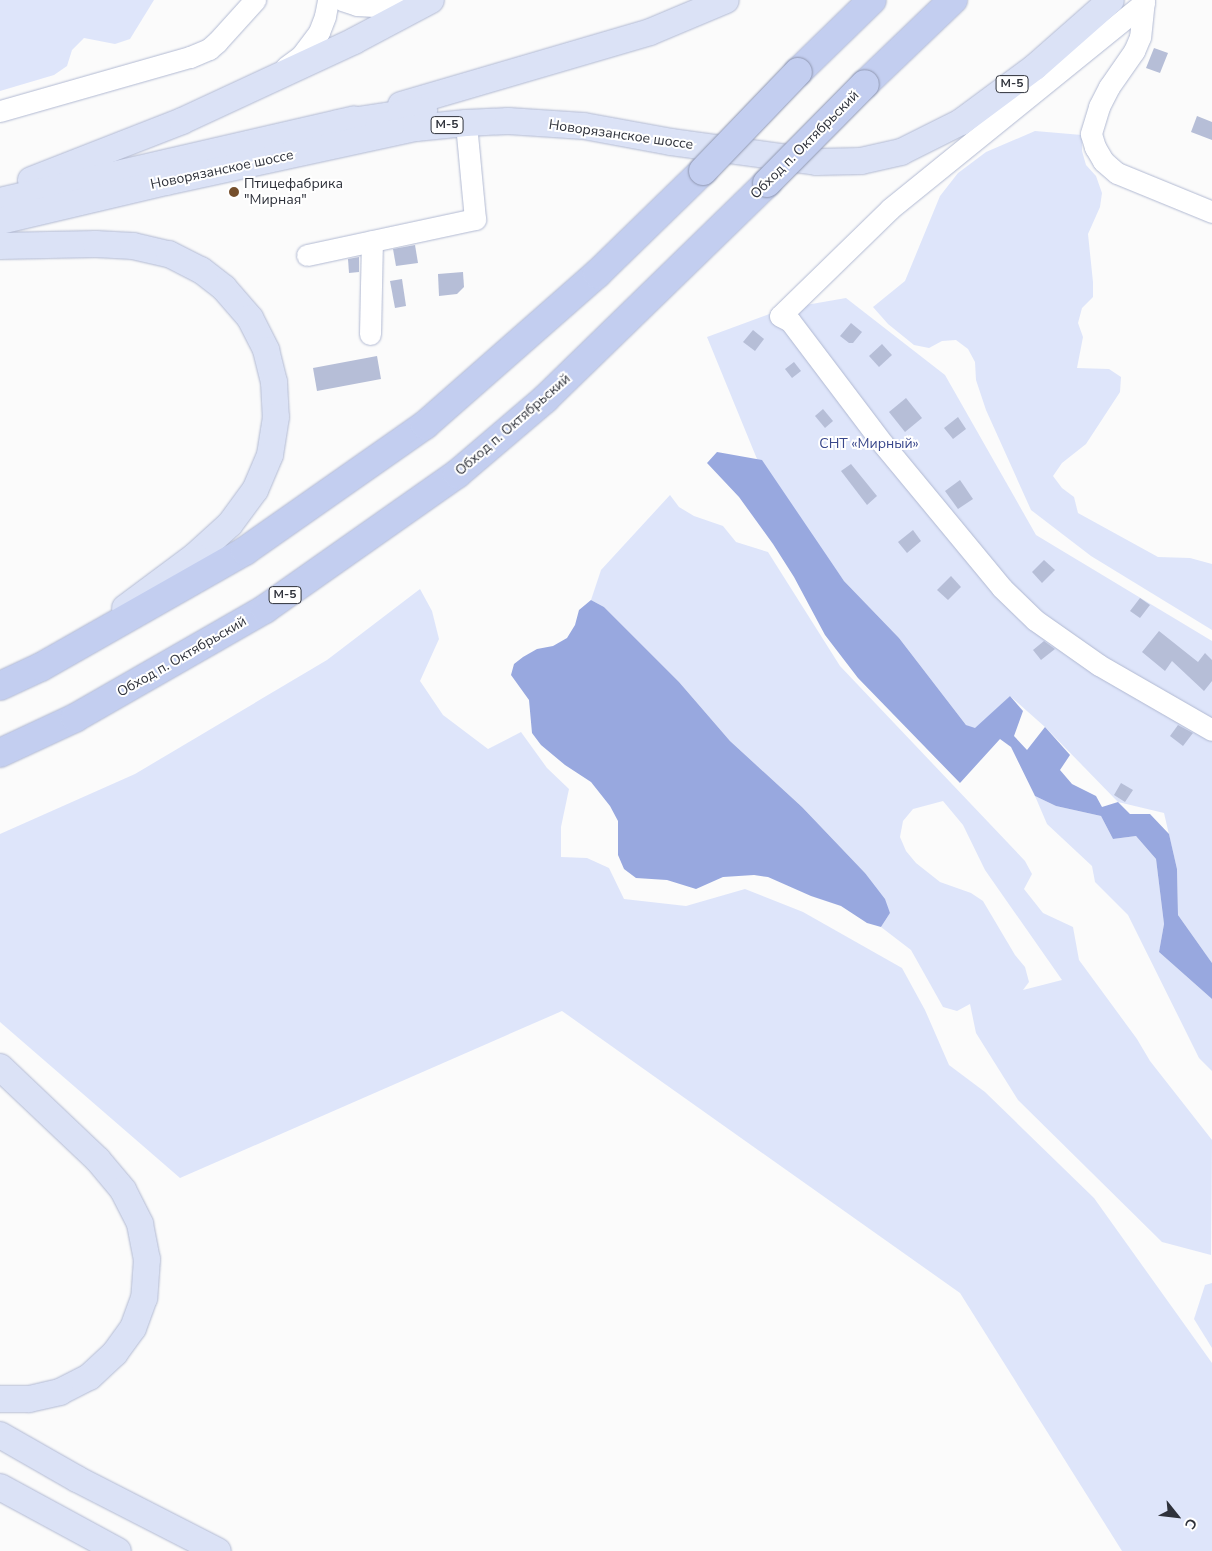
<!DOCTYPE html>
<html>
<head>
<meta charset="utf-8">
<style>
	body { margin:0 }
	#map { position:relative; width:1212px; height:1551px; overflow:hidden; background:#fbfbfb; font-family:"Nunito Sans",sans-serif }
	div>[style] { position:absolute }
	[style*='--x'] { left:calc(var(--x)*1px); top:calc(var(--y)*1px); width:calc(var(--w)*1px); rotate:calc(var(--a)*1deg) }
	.green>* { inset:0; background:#dee5fa }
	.water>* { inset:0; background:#98a8df }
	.building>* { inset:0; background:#b6bed7 }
	.roads { filter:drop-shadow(0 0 1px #b1b9d2) drop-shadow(0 0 1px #b1b9d2) }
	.minor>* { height:21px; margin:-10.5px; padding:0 10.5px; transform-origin:10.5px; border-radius:10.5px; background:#fff }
	.major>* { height:26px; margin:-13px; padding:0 13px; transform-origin:13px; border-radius:13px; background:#dbe2f6 }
	.highway>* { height:28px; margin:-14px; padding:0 14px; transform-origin:14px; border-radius:14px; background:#c3cef0 }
	.bridges { filter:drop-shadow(0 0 1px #8f97b1) drop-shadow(0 0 1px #8f97b1) }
	.highway-bridge>* { height:28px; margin:-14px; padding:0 14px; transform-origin:14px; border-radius:14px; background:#c3cef0 }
	.dots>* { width:14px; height:14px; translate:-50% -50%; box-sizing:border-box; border:2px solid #fff; border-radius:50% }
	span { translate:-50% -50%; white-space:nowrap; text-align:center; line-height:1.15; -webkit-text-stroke:4px #fff; paint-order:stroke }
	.shield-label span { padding:1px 4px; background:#fff; border:1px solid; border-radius:4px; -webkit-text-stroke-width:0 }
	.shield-label { font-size:12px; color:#2f323b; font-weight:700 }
	.street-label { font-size:14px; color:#2f323b }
	.poi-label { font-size:14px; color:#2f323b }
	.left { translate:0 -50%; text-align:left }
	.park-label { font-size:14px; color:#3a488c }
	.north { position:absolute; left:1152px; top:1491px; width:50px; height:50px; -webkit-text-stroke:4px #fff; paint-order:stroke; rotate:119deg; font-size:14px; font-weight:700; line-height:20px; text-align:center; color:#2f323b }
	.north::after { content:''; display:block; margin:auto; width:18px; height:22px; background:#2f323b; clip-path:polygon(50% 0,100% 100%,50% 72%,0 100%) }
</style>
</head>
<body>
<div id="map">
	<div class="green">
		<div style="clip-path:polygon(0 0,154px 0,130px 39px,115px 44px,84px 38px,72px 50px,67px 66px,54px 75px,0 91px)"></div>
		<div style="clip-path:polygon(1035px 131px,1082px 135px,1082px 151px,1086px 165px,1096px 176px,1102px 193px,1100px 207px,1088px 234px,1093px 282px,1093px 297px,1082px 308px,1078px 323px,1083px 337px,1077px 368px,1109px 369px,1121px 377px,1120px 392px,1086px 444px,1062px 463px,1053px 476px,1062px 488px,1074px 497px,1078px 513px,1158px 557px,1190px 558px,1212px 564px,1212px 630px,1091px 556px,1031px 510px,986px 410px,976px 380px,975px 362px,968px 349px,956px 340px,942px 341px,929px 348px,914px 345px,888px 324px,873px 307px,905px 281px,940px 196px,958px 173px,986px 152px)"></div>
		<div style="clip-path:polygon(846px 298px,945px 375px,1036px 535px,1212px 641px,1212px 963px,1178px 915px,1177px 869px,1164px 813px,1118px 802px,1045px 727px,1010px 696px,975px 729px,966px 725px,899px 638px,844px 581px,757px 459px,707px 337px,783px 309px)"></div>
		<div style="clip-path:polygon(evenodd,670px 495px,679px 507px,694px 516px,723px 526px,736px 542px,768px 552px,840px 666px,1025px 861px,1032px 874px,1024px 889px,1043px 913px,1073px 927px,1079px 960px,1137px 1039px,1150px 1061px,1212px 1140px,1211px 1255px,1162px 1242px,1018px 1100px,976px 1033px,970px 1004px,957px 1011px,943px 1007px,911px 950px,881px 927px,890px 913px,865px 873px,802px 807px,730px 741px,679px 682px,604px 607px,591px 600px,601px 570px,670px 495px,943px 801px,963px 825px,985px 870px,1062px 980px,1023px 990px,1029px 982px,1025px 967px,1015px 955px,983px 901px,971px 893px,940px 882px,916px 863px,906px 851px,900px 837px,903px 821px,913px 809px,943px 801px)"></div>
		<div style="clip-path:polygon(420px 589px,432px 611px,439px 639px,420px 681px,443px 715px,488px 749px,521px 732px,547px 768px,569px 789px,561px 827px,561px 857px,587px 858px,609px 868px,624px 899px,686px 906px,745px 889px,803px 912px,902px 968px,925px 1010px,949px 1065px,985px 1092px,1094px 1198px,1212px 1363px,1212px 1551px,1122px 1551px,960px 1293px,562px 1011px,180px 1178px,0 1022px,0 834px,135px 774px,327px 660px)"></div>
		<div style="clip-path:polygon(1035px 796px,1056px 806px,1101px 816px,1113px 839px,1136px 836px,1156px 859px,1164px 924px,1159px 952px,1212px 999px,1212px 1071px,1199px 1058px,1128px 915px,1095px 882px,1092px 866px,1047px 824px)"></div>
		<div style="clip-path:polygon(1212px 1283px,1212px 1348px,1194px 1319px,1205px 1285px)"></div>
	</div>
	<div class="water">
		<div style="clip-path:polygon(717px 452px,762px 460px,844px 581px,899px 638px,966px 725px,975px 728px,1010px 696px,1023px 711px,1014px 736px,1027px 750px,1045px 727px,1070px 755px,1060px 770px,1072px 784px,1096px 796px,1102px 807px,1118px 802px,1130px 814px,1150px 814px,1169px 834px,1177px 869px,1178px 915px,1212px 963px,1212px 999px,1159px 952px,1164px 924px,1156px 859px,1136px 836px,1113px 839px,1101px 816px,1056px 806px,1035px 796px,1011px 747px,1000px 739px,960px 783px,858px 678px,825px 635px,794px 577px,773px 544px,739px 497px,707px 463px)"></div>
		<div style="clip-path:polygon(591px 600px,604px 607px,679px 682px,730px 741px,802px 807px,865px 873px,885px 899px,890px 913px,881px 927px,867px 923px,841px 906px,811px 896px,768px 877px,754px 875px,723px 877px,696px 889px,667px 880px,636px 878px,624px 869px,618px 855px,618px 821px,610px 806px,591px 782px,565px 765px,541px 745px,532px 733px,529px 700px,511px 675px,514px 664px,523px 657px,537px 649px,553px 646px,567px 638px,575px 625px,579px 610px)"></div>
	</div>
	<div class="building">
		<div style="clip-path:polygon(1154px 48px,1168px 53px,1160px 73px,1146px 68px)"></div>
		<div style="clip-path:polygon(1197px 116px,1212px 122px,1212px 140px,1191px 132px)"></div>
		<div style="clip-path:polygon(415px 245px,418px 263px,396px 266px,393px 249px)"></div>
		<div style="clip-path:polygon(359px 257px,359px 272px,349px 273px,348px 259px)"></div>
		<div style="clip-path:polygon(463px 272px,464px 287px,457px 294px,439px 296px,438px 274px)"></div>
		<div style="clip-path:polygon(402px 279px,406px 306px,395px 308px,390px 281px)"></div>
		<div style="clip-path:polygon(851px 323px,862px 332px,853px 343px,849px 343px,840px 336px)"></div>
		<div style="clip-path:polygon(753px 330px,764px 339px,755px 351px,743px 342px)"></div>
		<div style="clip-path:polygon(882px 344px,892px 355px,879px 367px,869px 356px)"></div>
		<div style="clip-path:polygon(377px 356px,381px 379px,317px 391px,313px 368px)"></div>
		<div style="clip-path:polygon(794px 362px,801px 371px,792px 378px,785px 369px)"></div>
		<div style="clip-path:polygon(906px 398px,922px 418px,905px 432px,889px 412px)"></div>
		<div style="clip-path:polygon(823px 409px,833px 421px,825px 428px,815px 416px)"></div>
		<div style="clip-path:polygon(958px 417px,966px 429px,953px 439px,944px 428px)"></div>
		<div style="clip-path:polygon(851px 464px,877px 496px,867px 505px,841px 471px)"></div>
		<div style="clip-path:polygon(960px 480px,973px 499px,958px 509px,945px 491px)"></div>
		<div style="clip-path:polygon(913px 530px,921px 541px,907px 553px,898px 542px)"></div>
		<div style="clip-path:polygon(1044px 560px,1055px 570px,1042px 583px,1032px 572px)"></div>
		<div style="clip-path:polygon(951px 576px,961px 587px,948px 600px,937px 590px)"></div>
		<div style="clip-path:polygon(1140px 598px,1150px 605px,1140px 618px,1130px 611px)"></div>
		<div style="clip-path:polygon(1159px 631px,1198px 662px,1205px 653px,1212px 660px,1212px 681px,1204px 691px,1172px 661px,1165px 671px,1142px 652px)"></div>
		<div style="clip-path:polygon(1044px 641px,1055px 649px,1041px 660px,1033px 650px)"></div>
		<div style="clip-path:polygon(1178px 725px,1193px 733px,1183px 746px,1170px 736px)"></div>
		<div style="clip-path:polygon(1121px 783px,1133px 790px,1125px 802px,1114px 795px)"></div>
	</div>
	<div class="roads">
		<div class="minor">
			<div style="--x:342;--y:0;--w:16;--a:18"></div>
			<div style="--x:357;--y:5;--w:22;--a:3"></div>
			<div style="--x:379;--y:6;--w:37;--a:-9"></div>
			<div style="--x:1144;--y:0;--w:37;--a:96"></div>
			<div style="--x:1140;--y:37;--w:15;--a:113"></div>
			<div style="--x:1134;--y:51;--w:44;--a:124.8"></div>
			<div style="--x:1109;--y:87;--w:22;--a:117"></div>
			<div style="--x:1099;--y:107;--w:28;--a:107"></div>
			<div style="--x:1091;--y:134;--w:14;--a:73"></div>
			<div style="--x:1095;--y:147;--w:16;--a:60"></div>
			<div style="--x:1103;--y:161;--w:18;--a:41"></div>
			<div style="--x:1117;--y:173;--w:103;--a:22.3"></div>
			<div style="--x:1144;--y:3;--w:327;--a:141"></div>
			<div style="--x:890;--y:209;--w:153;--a:135.8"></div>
			<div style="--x:780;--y:316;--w:11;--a:27"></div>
			<div style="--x:790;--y:321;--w:154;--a:52.9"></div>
			<div style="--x:883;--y:444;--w:187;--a:50.4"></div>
			<div style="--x:1002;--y:588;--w:46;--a:44.1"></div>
			<div style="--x:1035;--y:620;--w:78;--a:35.1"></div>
			<div style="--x:1099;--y:665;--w:130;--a:29.9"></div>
			<div style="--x:286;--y:67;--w:19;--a:-36"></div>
			<div style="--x:301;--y:56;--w:30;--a:-53"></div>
			<div style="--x:319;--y:32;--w:17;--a:-69"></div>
			<div style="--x:325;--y:16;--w:16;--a:-79"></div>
			<div style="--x:0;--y:111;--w:198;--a:-15.9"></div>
			<div style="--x:190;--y:57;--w:21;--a:-23"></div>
			<div style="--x:209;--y:49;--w:11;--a:-41"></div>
			<div style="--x:217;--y:42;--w:57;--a:-47.9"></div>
			<div style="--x:307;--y:255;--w:172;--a:-12.1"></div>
			<div style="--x:475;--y:219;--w:96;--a:-95.4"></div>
			<div style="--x:370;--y:334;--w:93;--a:-88.8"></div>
		</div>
		<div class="major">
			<div style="--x:401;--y:105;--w:259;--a:-16.3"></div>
			<div style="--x:650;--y:32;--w:82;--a:-22.8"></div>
			<div style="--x:338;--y:123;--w:87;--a:-8.6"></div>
			<div style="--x:31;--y:180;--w:162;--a:-21.3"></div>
			<div style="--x:182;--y:121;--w:190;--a:-24.9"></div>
			<div style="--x:354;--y:41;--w:87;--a:-28"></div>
			<div style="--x:0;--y:201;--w:363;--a:-13"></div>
			<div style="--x:0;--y:221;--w:171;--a:-13.2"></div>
			<div style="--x:166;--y:182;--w:256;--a:-12.2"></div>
			<div style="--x:416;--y:128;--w:50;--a:-5.7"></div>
			<div style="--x:466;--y:123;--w:42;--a:-2.7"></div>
			<div style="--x:508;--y:121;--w:76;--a:3.8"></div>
			<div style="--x:584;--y:126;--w:88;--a:10.4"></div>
			<div style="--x:671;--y:142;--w:147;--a:7.8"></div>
			<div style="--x:817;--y:162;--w:44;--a:-1.3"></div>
			<div style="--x:861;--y:161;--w:41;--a:-12.7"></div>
			<div style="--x:901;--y:152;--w:67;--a:-26.6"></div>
			<div style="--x:961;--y:122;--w:92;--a:-36.6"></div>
			<div style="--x:1035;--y:67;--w:101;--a:-41.4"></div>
			<div style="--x:0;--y:246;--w:96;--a:-1.2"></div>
			<div style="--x:96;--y:244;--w:37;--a:3"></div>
			<div style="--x:133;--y:246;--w:37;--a:13"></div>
			<div style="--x:169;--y:254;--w:36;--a:27"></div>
			<div style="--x:201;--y:270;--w:29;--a:38"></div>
			<div style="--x:224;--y:288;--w:40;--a:49"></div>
			<div style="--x:250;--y:318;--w:36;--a:63"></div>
			<div style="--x:266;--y:350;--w:33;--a:76"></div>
			<div style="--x:274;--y:382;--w:35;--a:87"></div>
			<div style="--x:276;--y:417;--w:38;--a:99"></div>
			<div style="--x:270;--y:455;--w:38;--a:113"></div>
			<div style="--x:255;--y:490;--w:42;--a:126.3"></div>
			<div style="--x:230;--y:524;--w:47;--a:137.6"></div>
			<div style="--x:195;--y:556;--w:87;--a:143.4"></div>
			<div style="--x:0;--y:1067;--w:135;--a:43.5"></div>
			<div style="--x:98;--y:1160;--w:39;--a:50"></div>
			<div style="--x:123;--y:1190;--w:38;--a:63"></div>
			<div style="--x:140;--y:1224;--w:36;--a:79"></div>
			<div style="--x:147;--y:1259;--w:39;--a:94"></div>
			<div style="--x:144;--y:1298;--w:32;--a:110"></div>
			<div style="--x:133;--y:1328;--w:31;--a:126"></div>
			<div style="--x:115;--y:1353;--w:35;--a:137"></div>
			<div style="--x:89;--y:1377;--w:33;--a:153"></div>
			<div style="--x:60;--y:1392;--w:32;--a:167"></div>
			<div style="--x:29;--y:1399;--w:29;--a:180"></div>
			<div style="--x:0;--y:1435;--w:89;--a:29.7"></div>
			<div style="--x:77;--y:1479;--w:158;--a:27.1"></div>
			<div style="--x:0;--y:1487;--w:134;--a:28.5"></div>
		</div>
		<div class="highway">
			<div style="--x:798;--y:72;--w:103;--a:-44.2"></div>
			<div style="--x:865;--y:84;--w:122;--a:-43.7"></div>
			<div style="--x:0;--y:686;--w:45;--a:-24.9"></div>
			<div style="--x:41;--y:667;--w:235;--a:-29.6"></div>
			<div style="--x:245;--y:551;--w:220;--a:-35"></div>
			<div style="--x:425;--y:425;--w:229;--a:-41.3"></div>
			<div style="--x:597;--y:274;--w:148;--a:-44.2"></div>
			<div style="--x:0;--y:753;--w:83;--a:-25"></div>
			<div style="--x:75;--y:718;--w:219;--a:-29.8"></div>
			<div style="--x:265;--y:609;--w:235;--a:-35.1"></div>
			<div style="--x:457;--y:474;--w:116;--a:-40.4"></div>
			<div style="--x:545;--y:399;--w:310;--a:-44.2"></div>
		</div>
	</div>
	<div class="bridges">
		<div class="highway-bridge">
			<div style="--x:703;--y:171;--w:137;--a:-46.2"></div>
			<div style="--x:767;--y:183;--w:139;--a:-45.3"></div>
		</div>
	</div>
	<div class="dots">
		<div style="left:234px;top:192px;background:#754f2c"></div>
	</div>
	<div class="shield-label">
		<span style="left:1012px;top:84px">М-5</span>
		<span style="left:447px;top:125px">М-5</span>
		<span style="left:285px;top:595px">М-5</span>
	</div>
	<div class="street-label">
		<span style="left:621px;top:135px;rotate:8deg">Новорязанское шоссе</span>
		<span style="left:805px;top:145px;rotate:-45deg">Обход п. Октябрьский</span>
		<span style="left:222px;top:170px;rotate:-12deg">Новорязанское шоссе</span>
		<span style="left:513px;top:425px;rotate:-41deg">Обход п. Октябрьский</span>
		<span style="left:182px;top:657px;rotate:-30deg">Обход п. Октябрьский</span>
	</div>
	<div class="poi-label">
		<span class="left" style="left:244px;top:192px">Птицефабрика<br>"Мирная"</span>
	</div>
	<div class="park-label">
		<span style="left:869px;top:444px">СНТ «Мирный»</span>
	</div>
	<div class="north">С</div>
</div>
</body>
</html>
